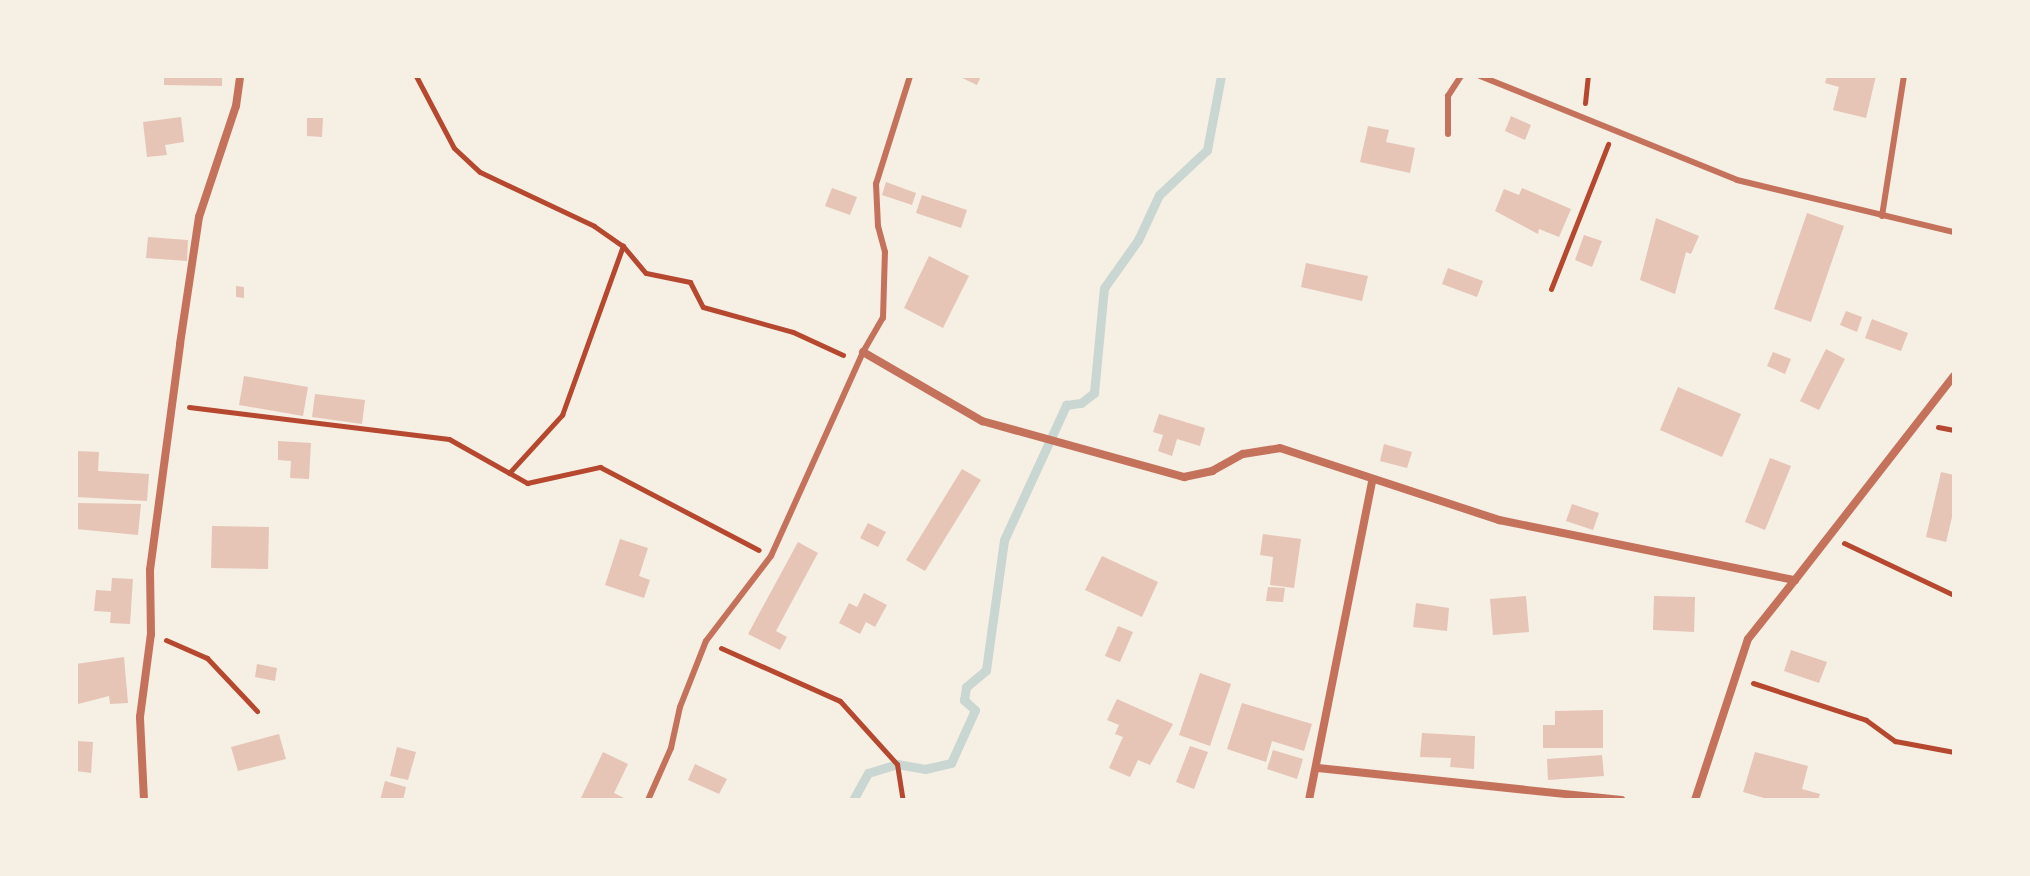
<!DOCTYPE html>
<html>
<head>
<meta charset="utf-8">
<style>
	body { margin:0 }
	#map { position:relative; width:2030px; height:876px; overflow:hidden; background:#f6efe4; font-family:"Archivo Narrow",sans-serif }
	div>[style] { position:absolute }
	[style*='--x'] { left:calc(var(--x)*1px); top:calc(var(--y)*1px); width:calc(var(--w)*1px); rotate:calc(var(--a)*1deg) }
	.stream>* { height:9px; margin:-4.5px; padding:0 4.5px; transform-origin:4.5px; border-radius:4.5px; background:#c9d6d2 }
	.building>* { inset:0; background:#e6c5b7 }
	.path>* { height:5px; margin:-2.5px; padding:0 2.5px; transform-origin:2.5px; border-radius:2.5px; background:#b5482f }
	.service>* { height:6px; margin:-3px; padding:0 3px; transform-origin:3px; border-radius:3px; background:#c5725c }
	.minor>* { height:8px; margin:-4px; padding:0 4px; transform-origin:4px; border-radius:4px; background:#c5725c }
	span { translate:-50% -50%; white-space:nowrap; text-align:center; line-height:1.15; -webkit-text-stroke:6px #f6efe4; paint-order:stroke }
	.frame { position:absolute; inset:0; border:78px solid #f6efe4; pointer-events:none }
</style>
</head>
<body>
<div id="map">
	<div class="stream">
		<div style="--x:853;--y:800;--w:31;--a:-61"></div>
		<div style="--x:868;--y:773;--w:30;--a:-17"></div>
		<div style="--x:897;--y:764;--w:28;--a:10"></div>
		<div style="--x:925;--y:769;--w:27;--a:-13"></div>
		<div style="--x:951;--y:763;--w:58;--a:-65.6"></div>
		<div style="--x:975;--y:710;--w:15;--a:-138"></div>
		<div style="--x:964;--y:700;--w:13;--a:-81"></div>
		<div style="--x:966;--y:687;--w:26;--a:-40"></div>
		<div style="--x:986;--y:670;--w:131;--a:-82.1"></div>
		<div style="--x:1004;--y:540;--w:149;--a:-65.3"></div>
		<div style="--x:1066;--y:405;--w:15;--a:-8"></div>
		<div style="--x:1081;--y:403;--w:16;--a:-38"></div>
		<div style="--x:1094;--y:393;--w:105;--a:-84.6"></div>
		<div style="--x:1104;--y:288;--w:59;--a:-54.7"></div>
		<div style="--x:1138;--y:240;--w:50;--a:-65"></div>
		<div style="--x:1159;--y:195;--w:66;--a:-43.2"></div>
		<div style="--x:1207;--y:150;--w:75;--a:-79.3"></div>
	</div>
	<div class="building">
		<div style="clip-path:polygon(164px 76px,222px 76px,222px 86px,164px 85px)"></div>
		<div style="clip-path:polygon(958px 76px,981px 76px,977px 85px)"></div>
		<div style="clip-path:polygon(1827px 76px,1876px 76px,1866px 118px,1833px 110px,1839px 87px,1825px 83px)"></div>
		<div style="clip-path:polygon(1511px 116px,1531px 125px,1525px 140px,1505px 131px)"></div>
		<div style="clip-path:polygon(181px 117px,184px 142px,165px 145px,167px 155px,147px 157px,143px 122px)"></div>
		<div style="clip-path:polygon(307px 118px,323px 118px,322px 137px,307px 136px)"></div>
		<div style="clip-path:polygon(1368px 126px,1389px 130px,1386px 142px,1415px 148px,1410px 173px,1360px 162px)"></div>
		<div style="clip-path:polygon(886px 182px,916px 193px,912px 205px,882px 195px)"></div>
		<div style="clip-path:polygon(832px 188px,857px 197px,850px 215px,825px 206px)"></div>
		<div style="clip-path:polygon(1522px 188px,1571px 209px,1559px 237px,1539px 229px,1538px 234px,1495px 211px,1504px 189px,1519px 195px)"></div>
		<div style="clip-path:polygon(922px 195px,967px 210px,961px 228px,916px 213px)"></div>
		<div style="clip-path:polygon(1807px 213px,1844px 226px,1811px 322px,1774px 309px)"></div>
		<div style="clip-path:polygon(1656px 218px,1699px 236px,1691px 254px,1686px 252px,1675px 294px,1640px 280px)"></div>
		<div style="clip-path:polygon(1584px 235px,1602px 241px,1592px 267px,1575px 260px)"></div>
		<div style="clip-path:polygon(148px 237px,188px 240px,187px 261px,146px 258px)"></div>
		<div style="clip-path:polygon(929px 256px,969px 276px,943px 328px,904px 308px)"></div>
		<div style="clip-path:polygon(1306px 263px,1368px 276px,1362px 301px,1301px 287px)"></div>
		<div style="clip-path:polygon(1448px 268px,1483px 281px,1477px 297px,1442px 284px)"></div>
		<div style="clip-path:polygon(236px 286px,244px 287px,244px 298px,236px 297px)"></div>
		<div style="clip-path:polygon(1846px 311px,1862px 317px,1857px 332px,1840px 325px)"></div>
		<div style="clip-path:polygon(1872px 319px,1908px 333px,1901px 351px,1865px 338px)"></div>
		<div style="clip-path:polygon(1826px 349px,1845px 359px,1819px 410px,1800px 401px)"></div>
		<div style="clip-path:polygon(1773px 352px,1791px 359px,1785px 374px,1767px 366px)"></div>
		<div style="clip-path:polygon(244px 376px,308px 387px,303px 416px,239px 405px)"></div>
		<div style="clip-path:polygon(1678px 387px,1741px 414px,1722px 457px,1660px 430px)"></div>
		<div style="clip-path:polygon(315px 394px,365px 400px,362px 424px,312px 417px)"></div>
		<div style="clip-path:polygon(1159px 414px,1205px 428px,1200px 446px,1177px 439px,1172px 456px,1158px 451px,1163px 435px,1153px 432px)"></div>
		<div style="clip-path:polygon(278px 441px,311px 443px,309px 479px,290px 478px,291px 461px,278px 460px)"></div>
		<div style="clip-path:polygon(1384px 444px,1412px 452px,1407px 468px,1380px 461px)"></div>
		<div style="clip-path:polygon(76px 451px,99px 452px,98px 471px,149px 474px,147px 501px,76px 497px)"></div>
		<div style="clip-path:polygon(1770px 458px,1791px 466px,1765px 530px,1745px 522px)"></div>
		<div style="clip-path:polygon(962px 469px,981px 480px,925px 571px,906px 560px)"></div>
		<div style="clip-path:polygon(1941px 472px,1954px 475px,1954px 509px,1946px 542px,1926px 537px)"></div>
		<div style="clip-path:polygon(76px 503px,141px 504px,138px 535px,76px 529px)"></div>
		<div style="clip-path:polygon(1572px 504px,1599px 513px,1593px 530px,1566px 521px)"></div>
		<div style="clip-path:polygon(868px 523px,886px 532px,878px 547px,860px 538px)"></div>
		<div style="clip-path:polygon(212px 526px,269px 527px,268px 569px,211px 568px)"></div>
		<div style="clip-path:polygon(1263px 534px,1301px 539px,1294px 588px,1270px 585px,1273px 557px,1260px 555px)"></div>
		<div style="clip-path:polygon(620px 539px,648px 548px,639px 576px,650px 580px,644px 598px,605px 585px)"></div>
		<div style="clip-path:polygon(798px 542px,818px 553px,776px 631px,787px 637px,780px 650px,748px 634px)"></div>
		<div style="clip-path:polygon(1102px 556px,1158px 582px,1142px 617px,1085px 590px)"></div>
		<div style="clip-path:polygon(112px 578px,133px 579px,130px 624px,110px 623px,111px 612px,94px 611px,96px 590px,111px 591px)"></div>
		<div style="clip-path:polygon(1268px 587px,1285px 588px,1283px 602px,1266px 601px)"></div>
		<div style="clip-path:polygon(864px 593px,887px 605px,875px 627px,866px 622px,860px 634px,839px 623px,849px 603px,857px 607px)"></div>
		<div style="clip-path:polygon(1526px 596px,1529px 632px,1493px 635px,1490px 599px)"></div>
		<div style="clip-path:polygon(1654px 596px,1695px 597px,1694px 632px,1653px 630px)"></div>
		<div style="clip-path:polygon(1416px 603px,1449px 608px,1447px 631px,1413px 627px)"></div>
		<div style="clip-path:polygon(1118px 626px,1133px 632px,1120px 662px,1105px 656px)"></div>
		<div style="clip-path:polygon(1791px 650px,1827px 662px,1819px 683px,1784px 671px)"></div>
		<div style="clip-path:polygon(124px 657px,128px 703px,110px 704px,109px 696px,78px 704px,76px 664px)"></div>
		<div style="clip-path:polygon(257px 664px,277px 668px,275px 681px,255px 677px)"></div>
		<div style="clip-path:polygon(1200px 673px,1231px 684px,1210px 746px,1179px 735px)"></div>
		<div style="clip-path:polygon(1117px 699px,1173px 724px,1150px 765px,1138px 760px,1130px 777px,1109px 768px,1123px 737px,1115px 734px,1119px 725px,1107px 720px)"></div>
		<div style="clip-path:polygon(1242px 703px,1312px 724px,1304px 751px,1272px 741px,1266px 762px,1227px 749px)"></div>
		<div style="clip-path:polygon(1603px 710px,1603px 748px,1543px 748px,1543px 725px,1555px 725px,1555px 711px)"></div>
		<div style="clip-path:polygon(1422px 733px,1475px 736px,1474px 769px,1450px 767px,1451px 758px,1420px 757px)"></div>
		<div style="clip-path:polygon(279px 734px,286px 759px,238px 771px,231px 747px)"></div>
		<div style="clip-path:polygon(77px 741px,93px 742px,91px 773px,76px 771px)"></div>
		<div style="clip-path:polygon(1190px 746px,1208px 752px,1194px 789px,1176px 782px)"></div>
		<div style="clip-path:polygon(397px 747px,416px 752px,408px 780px,390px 776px)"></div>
		<div style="clip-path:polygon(1273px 750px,1303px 759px,1297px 779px,1267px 769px)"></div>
		<div style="clip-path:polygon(603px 752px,628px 764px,614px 793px,624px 798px,580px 800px)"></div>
		<div style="clip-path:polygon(1755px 752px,1808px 766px,1802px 789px,1820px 794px,1818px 800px,1771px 800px,1743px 792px)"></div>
		<div style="clip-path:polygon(1602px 755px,1604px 776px,1548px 780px,1547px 759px)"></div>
		<div style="clip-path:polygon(695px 764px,727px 779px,719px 794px,688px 780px)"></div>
		<div style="clip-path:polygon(385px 781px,406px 787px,403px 800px,380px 800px)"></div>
	</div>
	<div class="path">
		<div style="--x:416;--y:76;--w:81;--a:62.2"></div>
		<div style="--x:454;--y:148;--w:35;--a:43"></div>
		<div style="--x:480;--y:172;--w:126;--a:25.3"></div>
		<div style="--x:594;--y:226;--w:35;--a:35"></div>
		<div style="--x:623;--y:246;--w:35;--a:50"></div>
		<div style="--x:646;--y:273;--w:45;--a:11.6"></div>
		<div style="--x:690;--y:282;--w:28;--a:63"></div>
		<div style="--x:703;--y:307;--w:93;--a:15.5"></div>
		<div style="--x:793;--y:332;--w:55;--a:24.7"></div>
		<div style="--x:1585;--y:103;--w:27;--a:-84"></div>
		<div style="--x:1551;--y:289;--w:156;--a:-68.5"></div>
		<div style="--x:189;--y:407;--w:262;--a:7"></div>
		<div style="--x:449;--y:439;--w:90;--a:29.4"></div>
		<div style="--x:527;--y:483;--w:75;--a:-12.4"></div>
		<div style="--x:600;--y:467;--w:179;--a:27.6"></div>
		<div style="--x:1938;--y:427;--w:16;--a:11"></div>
		<div style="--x:509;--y:473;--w:79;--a:-47.6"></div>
		<div style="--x:562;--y:415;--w:180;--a:-70.2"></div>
		<div style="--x:1844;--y:543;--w:122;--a:25.3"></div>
		<div style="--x:166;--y:640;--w:45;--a:23.7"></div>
		<div style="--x:207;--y:658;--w:73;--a:46.7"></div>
		<div style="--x:721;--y:648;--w:130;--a:24"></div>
		<div style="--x:840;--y:701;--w:85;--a:47.9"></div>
		<div style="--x:897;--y:764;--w:36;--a:81"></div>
		<div style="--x:1753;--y:683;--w:119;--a:18.1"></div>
		<div style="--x:1866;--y:720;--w:36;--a:36"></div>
		<div style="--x:1895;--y:741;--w:60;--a:10.6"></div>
	</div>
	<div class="service">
		<div style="--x:1480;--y:76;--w:277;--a:22"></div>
		<div style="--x:1737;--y:180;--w:223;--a:13.5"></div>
		<div style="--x:1448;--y:134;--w:38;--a:-90"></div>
		<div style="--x:1448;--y:96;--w:24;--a:-57"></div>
		<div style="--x:1882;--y:216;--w:142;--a:-81.1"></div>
		<div style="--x:648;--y:800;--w:57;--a:-66.1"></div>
		<div style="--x:671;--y:748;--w:42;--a:-77.6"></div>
		<div style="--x:680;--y:707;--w:71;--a:-68.5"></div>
		<div style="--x:706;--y:641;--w:107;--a:-52.6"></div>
		<div style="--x:771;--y:556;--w:224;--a:-65.7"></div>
		<div style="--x:863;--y:352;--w:39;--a:-60"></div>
		<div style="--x:883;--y:318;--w:66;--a:-88.3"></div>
		<div style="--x:885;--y:252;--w:27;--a:-105"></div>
		<div style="--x:878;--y:226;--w:42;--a:-92.7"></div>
		<div style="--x:876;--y:184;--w:113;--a:-72.5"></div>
	</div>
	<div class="minor">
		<div style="--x:863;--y:352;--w:138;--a:30.1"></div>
		<div style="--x:982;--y:421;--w:210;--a:15.5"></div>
		<div style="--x:1184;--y:477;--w:29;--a:-12"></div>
		<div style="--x:1212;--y:471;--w:35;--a:-29"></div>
		<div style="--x:1243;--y:454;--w:37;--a:-9"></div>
		<div style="--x:1280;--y:448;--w:231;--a:18.2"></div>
		<div style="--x:1499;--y:520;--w:302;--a:11.5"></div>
		<div style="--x:1795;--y:580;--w:259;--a:-52.1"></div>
		<div style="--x:1318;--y:768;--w:305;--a:6"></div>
		<div style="--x:144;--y:800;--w:83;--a:-92.8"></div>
		<div style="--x:140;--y:717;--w:84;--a:-82.5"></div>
		<div style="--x:151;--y:634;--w:64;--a:-90.9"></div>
		<div style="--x:150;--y:570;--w:228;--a:-82.4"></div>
		<div style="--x:180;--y:344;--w:128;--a:-81.5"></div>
		<div style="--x:199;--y:217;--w:117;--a:-71.6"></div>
		<div style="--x:236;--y:106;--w:30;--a:-82"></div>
		<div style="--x:1309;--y:800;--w:325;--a:-78.8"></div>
		<div style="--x:1695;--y:800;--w:169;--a:-71.8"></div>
		<div style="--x:1748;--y:639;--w:75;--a:-51.5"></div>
	</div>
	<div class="frame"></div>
</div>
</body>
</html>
